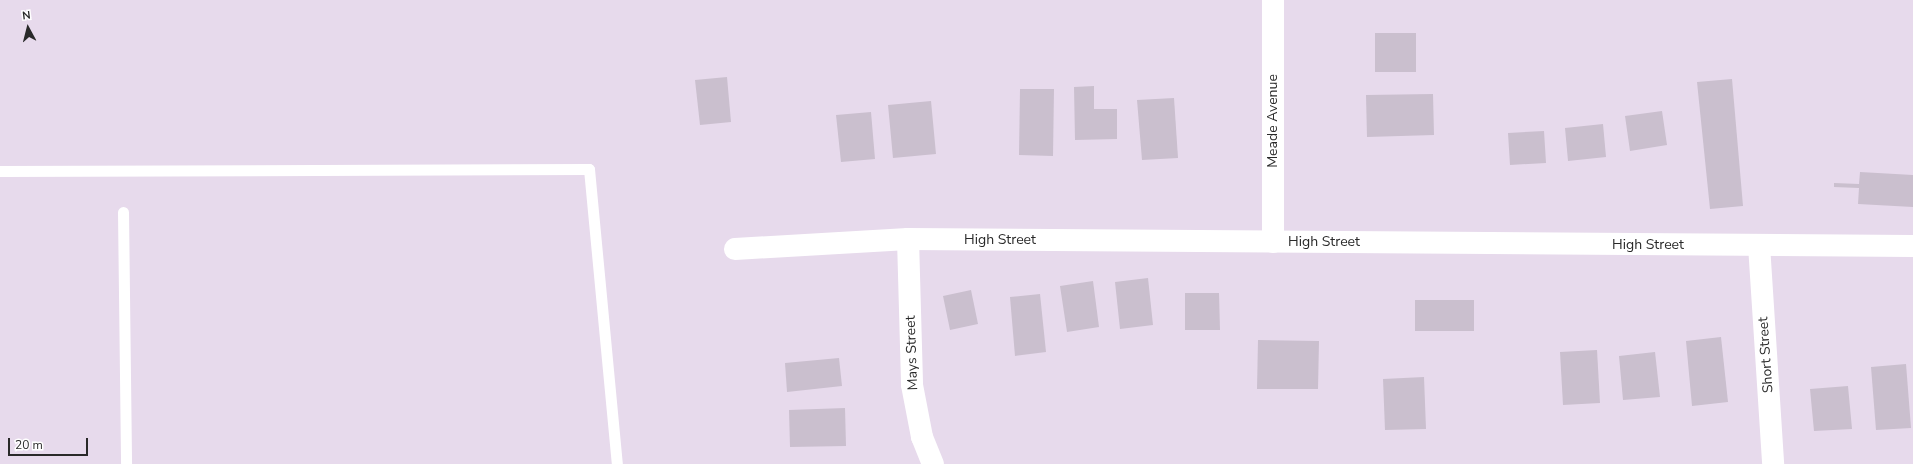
<!DOCTYPE html>
<html>
<head>
<meta charset="utf-8">
<style>
	body { margin:0 }
	#map { position:relative; width:1913px; height:464px; overflow:hidden; background:#e7daec; font-family:"Nunito Sans",sans-serif }
	div>[style] { position:absolute }
	[style*='--x'] { left:calc(var(--x)*1px); top:calc(var(--y)*1px); width:calc(var(--w)*1px); rotate:calc(var(--a)*1deg) }
	.building>* { inset:0; background:#cabfce }
	.service>* { height:11px; margin:-5.5px; padding:0 5.5px; transform-origin:5.5px; border-radius:5.5px; background:#fff }
	.minor>* { height:22px; margin:-11px; padding:0 11px; transform-origin:11px; border-radius:11px; background:#fff }
	span { translate:-50% -50%; white-space:nowrap; text-align:center; line-height:1.15; -webkit-text-stroke:3.5px #fff; paint-order:stroke }
	.street-label { font-size:14px; color:#292929 }
	.north { position:absolute; left:8px; top:8px; width:40px; height:40px; -webkit-text-stroke:3px #fff; paint-order:stroke; rotate:353deg; font-size:11px; font-weight:700; line-height:16px; text-align:center; color:#292929 }
	.north::after { content:''; display:block; margin:auto; width:14px; height:18px; background:#292929; clip-path:polygon(50% 0,100% 100%,50% 72%,0 100%) }
	.scale { position:absolute; left:8px; top:438px; width:80px; height:18px; box-sizing:border-box; border:2px solid #292929; border-top:0; padding-left:5px; font-size:12px; line-height:14px; white-space:nowrap; color:#292929; -webkit-text-stroke:3px #fff; paint-order:stroke }
</style>
</head>
<body>
<div id="map">
	<div class="building">
		<div style="clip-path:polygon(1375px 33px,1416px 33px,1416px 72px,1375px 72px)"></div>
		<div style="clip-path:polygon(727px 77px,731px 122px,700px 125px,695px 80px)"></div>
		<div style="clip-path:polygon(1732px 79px,1743px 206px,1710px 209px,1697px 82px)"></div>
		<div style="clip-path:polygon(1094px 86px,1094px 109px,1117px 109px,1117px 139px,1075px 140px,1074px 87px)"></div>
		<div style="clip-path:polygon(1020px 89px,1054px 89px,1053px 156px,1019px 155px)"></div>
		<div style="clip-path:polygon(1433px 94px,1434px 135px,1367px 137px,1366px 95px)"></div>
		<div style="clip-path:polygon(1174px 98px,1178px 158px,1142px 160px,1137px 100px)"></div>
		<div style="clip-path:polygon(931px 101px,936px 154px,893px 158px,888px 105px)"></div>
		<div style="clip-path:polygon(1662px 111px,1667px 145px,1630px 151px,1625px 116px)"></div>
		<div style="clip-path:polygon(871px 112px,875px 159px,841px 162px,836px 115px)"></div>
		<div style="clip-path:polygon(1603px 124px,1606px 157px,1568px 161px,1565px 128px)"></div>
		<div style="clip-path:polygon(1544px 131px,1546px 163px,1510px 165px,1508px 133px)"></div>
		<div style="clip-path:polygon(1860px 172px,1913px 175px,1913px 207px,1858px 204px,1859px 188px,1834px 187px,1834px 183px,1859px 184px)"></div>
		<div style="clip-path:polygon(1148px 278px,1153px 325px,1120px 329px,1115px 282px)"></div>
		<div style="clip-path:polygon(1093px 281px,1099px 327px,1067px 332px,1060px 286px)"></div>
		<div style="clip-path:polygon(971px 290px,978px 324px,950px 330px,943px 296px)"></div>
		<div style="clip-path:polygon(1185px 293px,1219px 293px,1220px 330px,1185px 330px)"></div>
		<div style="clip-path:polygon(1040px 294px,1046px 352px,1015px 356px,1010px 297px)"></div>
		<div style="clip-path:polygon(1415px 300px,1474px 300px,1474px 331px,1415px 331px)"></div>
		<div style="clip-path:polygon(1721px 337px,1728px 402px,1692px 406px,1686px 341px)"></div>
		<div style="clip-path:polygon(1258px 340px,1319px 341px,1318px 389px,1257px 389px)"></div>
		<div style="clip-path:polygon(1597px 350px,1600px 403px,1563px 405px,1560px 352px)"></div>
		<div style="clip-path:polygon(1655px 352px,1660px 397px,1623px 400px,1619px 356px)"></div>
		<div style="clip-path:polygon(839px 358px,842px 386px,787px 392px,785px 363px)"></div>
		<div style="clip-path:polygon(1906px 364px,1911px 428px,1876px 430px,1871px 367px)"></div>
		<div style="clip-path:polygon(1424px 377px,1426px 429px,1385px 430px,1383px 379px)"></div>
		<div style="clip-path:polygon(1848px 386px,1852px 429px,1814px 431px,1810px 389px)"></div>
		<div style="clip-path:polygon(845px 408px,846px 446px,790px 447px,789px 410px)"></div>
	</div>
	<div class="service">
		<div style="--x:0;--y:171;--w:589;--a:-0.19"></div>
		<div style="--x:589;--y:169;--w:296;--a:84.6"></div>
		<div style="--x:123;--y:212;--w:252;--a:89.3"></div>
	</div>
	<div class="minor">
		<div style="--x:908;--y:239;--w:146;--a:88.4"></div>
		<div style="--x:912;--y:385;--w:53;--a:79.1"></div>
		<div style="--x:922;--y:437;--w:29;--a:68"></div>
		<div style="--x:1273;--y:242;--w:242;--a:-90"></div>
		<div style="--x:1759;--y:245;--w:219;--a:86.3"></div>
		<div style="--x:735;--y:249;--w:173;--a:-3.3"></div>
		<div style="--x:908;--y:239;--w:1005;--a:0.4"></div>
	</div>
	<div class="street-label">
		<span style="left:1273px;top:121px;rotate:-90deg">Meade Avenue</span>
		<span style="left:1000px;top:240px">High Street</span>
		<span style="left:1324px;top:242px">High Street</span>
		<span style="left:1648px;top:245px">High Street</span>
		<span style="left:912px;top:353px;rotate:-92deg">Mays Street</span>
		<span style="left:1766px;top:355px;rotate:-94deg">Short Street</span>
	</div>
	<div class="north">N</div>
	<div class="scale">20 m</div>
</div>
</body>
</html>
